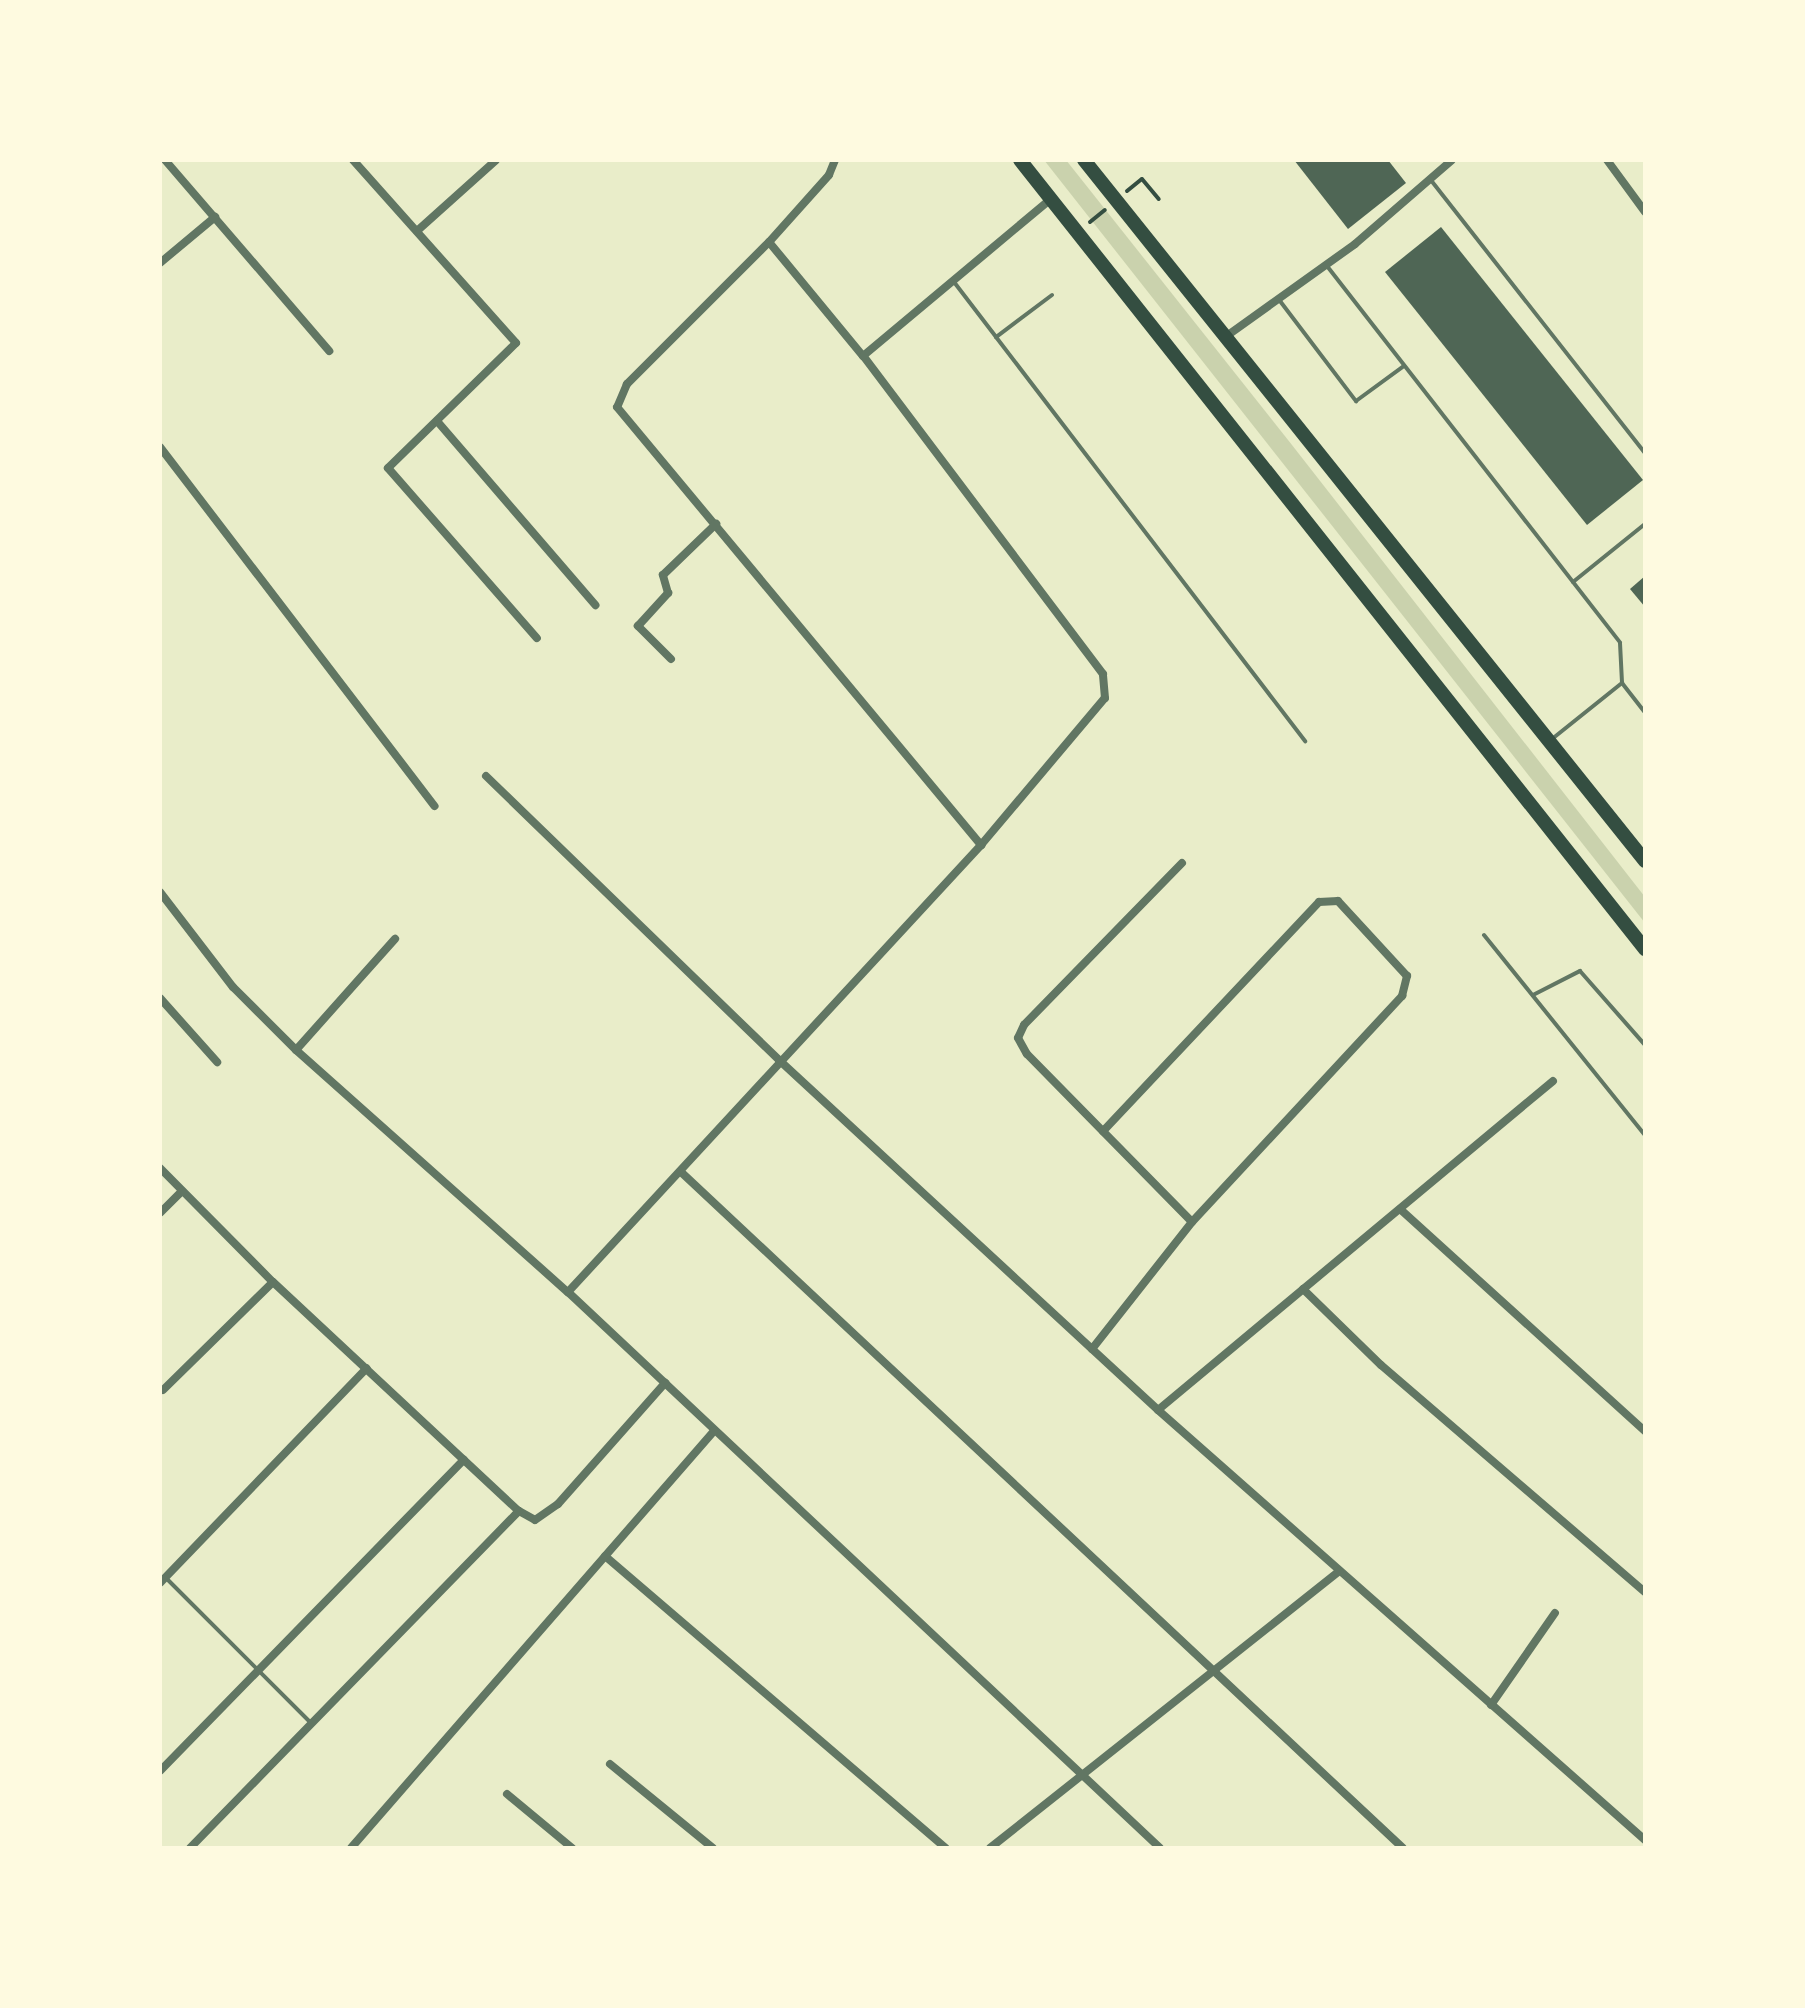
<!DOCTYPE html>
<html>
<head>
<meta charset="utf-8">
<style>
	body { margin:0 }
	#map { position:relative; width:1805px; height:2008px; overflow:hidden; background:#e9edc9; font-family:Arial,sans-serif }
	div>[style] { position:absolute }
	[style*='--x'] { left:calc(var(--x)*1px); top:calc(var(--y)*1px); width:calc(var(--w)*1px); rotate:calc(var(--a)*1deg) }
	.green>* { inset:0; background:#cad2ad }
	.building>* { inset:0; background:#4f6655 }
	.path>* { height:4px; margin:-2px; padding:0 2px; transform-origin:2px; border-radius:2px; background:#344e41 }
	.service>* { height:4px; margin:-2px; padding:0 2px; transform-origin:2px; border-radius:2px; background:#617663 }
	.minor>* { height:8px; margin:-4px; padding:0 4px; transform-origin:4px; border-radius:4px; background:#617663 }
	.primary>* { height:14px; margin:-7px; padding:0 7px; transform-origin:7px; border-radius:7px; background:#344e41 }
	span { translate:-50% -50%; white-space:nowrap; text-align:center; line-height:1.15; -webkit-text-stroke:8px #fefae0; paint-order:stroke }
	.frame { position:absolute; inset:0; border:162px solid #fefae0; pointer-events:none }
</style>
</head>
<body>
<div id="map">
	<div class="green">
		<div style="clip-path:polygon(1044px 160px,1066px 160px,1292px 445px,1645px 897px,1645px 923px)"></div>
	</div>
	<div class="building">
		<div style="clip-path:polygon(1294px 160px,1388px 160px,1406px 183px,1348px 229px)"></div>
		<div style="clip-path:polygon(1441px 227px,1643px 480px,1587px 525px,1385px 272px)"></div>
		<div style="clip-path:polygon(1645px 576px,1645px 607px,1630px 589px)"></div>
	</div>
	<div class="path">
		<div style="--x:1127;--y:191;--w:19;--a:-39"></div>
		<div style="--x:1142;--y:179;--w:26;--a:50"></div>
		<div style="--x:1090;--y:222;--w:19;--a:-39"></div>
	</div>
	<div class="service">
		<div style="--x:1430;--y:179;--w:348;--a:51.9"></div>
		<div style="--x:1327;--y:266;--w:477;--a:52.1"></div>
		<div style="--x:1620;--y:643;--w:40;--a:87.1"></div>
		<div style="--x:1622;--y:683;--w:37;--a:52"></div>
		<div style="--x:954;--y:282;--w:69;--a:52.6"></div>
		<div style="--x:1052;--y:295;--w:70;--a:143.1"></div>
		<div style="--x:996;--y:337;--w:509;--a:52.59"></div>
		<div style="--x:1280;--y:301;--w:126;--a:52.8"></div>
		<div style="--x:1356;--y:401;--w:59;--a:-36.1"></div>
		<div style="--x:1573;--y:582;--w:92;--a:-38.9"></div>
		<div style="--x:1552;--y:739;--w:90;--a:-38.7"></div>
		<div style="--x:1484;--y:935;--w:257;--a:51.2"></div>
		<div style="--x:1533;--y:995;--w:53;--a:-27.1"></div>
		<div style="--x:1580;--y:971;--w:98;--a:48.7"></div>
		<div style="--x:167;--y:1579;--w:204;--a:45"></div>
	</div>
	<div class="minor">
		<div style="--x:165;--y:160;--w:252;--a:49.3"></div>
		<div style="--x:353;--y:160;--w:245;--a:48.3"></div>
		<div style="--x:516;--y:343;--w:179;--a:135.7"></div>
		<div style="--x:388;--y:468;--w:226;--a:48.8"></div>
		<div style="--x:835;--y:160;--w:16;--a:112"></div>
		<div style="--x:829;--y:175;--w:90;--a:131.8"></div>
		<div style="--x:769;--y:242;--w:201;--a:135"></div>
		<div style="--x:627;--y:384;--w:25;--a:113"></div>
		<div style="--x:617;--y:407;--w:570;--a:50.27"></div>
		<div style="--x:1607;--y:160;--w:64;--a:53.8"></div>
		<div style="--x:417;--y:231;--w:106;--a:-41.9"></div>
		<div style="--x:769;--y:242;--w:148;--a:50.5"></div>
		<div style="--x:160;--y:263;--w:72;--a:-39.9"></div>
		<div style="--x:1228;--y:335;--w:156;--a:-35.6"></div>
		<div style="--x:1355;--y:244;--w:128;--a:-40.9"></div>
		<div style="--x:437;--y:421;--w:243;--a:49.3"></div>
		<div style="--x:160;--y:447;--w:452;--a:52.6"></div>
		<div style="--x:671;--y:659;--w:47;--a:-135"></div>
		<div style="--x:638;--y:626;--w:45;--a:-47.7"></div>
		<div style="--x:668;--y:593;--w:19;--a:-106"></div>
		<div style="--x:663;--y:575;--w:74;--a:-43.9"></div>
		<div style="--x:486;--y:776;--w:408;--a:44.1"></div>
		<div style="--x:779;--y:1060;--w:516;--a:42.72"></div>
		<div style="--x:1158;--y:1410;--w:650;--a:41.44"></div>
		<div style="--x:1182;--y:863;--w:226;--a:134.3"></div>
		<div style="--x:1024;--y:1025;--w:14;--a:115"></div>
		<div style="--x:1018;--y:1038;--w:18;--a:61"></div>
		<div style="--x:1027;--y:1054;--w:235;--a:45.5"></div>
		<div style="--x:160;--y:892;--w:120;--a:52.5"></div>
		<div style="--x:233;--y:987;--w:89;--a:45"></div>
		<div style="--x:296;--y:1050;--w:364;--a:41.7"></div>
		<div style="--x:568;--y:1292;--w:812;--a:43.2"></div>
		<div style="--x:160;--y:998;--w:86;--a:48.3"></div>
		<div style="--x:296;--y:1050;--w:149;--a:-48.3"></div>
		<div style="--x:160;--y:1168;--w:161;--a:45.3"></div>
		<div style="--x:273;--y:1282;--w:336;--a:43"></div>
		<div style="--x:519;--y:1511;--w:18;--a:29"></div>
		<div style="--x:535;--y:1520;--w:28;--a:-35"></div>
		<div style="--x:558;--y:1504;--w:162;--a:-48.5"></div>
		<div style="--x:681;--y:1172;--w:989;--a:43.12"></div>
		<div style="--x:1400;--y:1209;--w:331;--a:42.2"></div>
		<div style="--x:160;--y:1213;--w:31;--a:-45"></div>
		<div style="--x:1303;--y:1289;--w:109;--a:44.3"></div>
		<div style="--x:1381;--y:1365;--w:348;--a:40.7"></div>
		<div style="--x:568;--y:1292;--w:609;--a:-47.26"></div>
		<div style="--x:981;--y:845;--w:192;--a:-49.9"></div>
		<div style="--x:1105;--y:698;--w:24;--a:-95"></div>
		<div style="--x:1103;--y:674;--w:398;--a:-127"></div>
		<div style="--x:863;--y:356;--w:245;--a:-39.9"></div>
		<div style="--x:1092;--y:1349;--w:162;--a:-51.8"></div>
		<div style="--x:1192;--y:1222;--w:309;--a:-47.1"></div>
		<div style="--x:1402;--y:996;--w:21;--a:-76"></div>
		<div style="--x:1407;--y:976;--w:102;--a:-132.6"></div>
		<div style="--x:1338;--y:901;--w:19;--a:177"></div>
		<div style="--x:1319;--y:902;--w:315;--a:133.3"></div>
		<div style="--x:163;--y:1390;--w:154;--a:-44.5"></div>
		<div style="--x:1158;--y:1410;--w:514;--a:-39.79"></div>
		<div style="--x:605;--y:1556;--w:449;--a:40.6"></div>
		<div style="--x:160;--y:1583;--w:298;--a:-46.1"></div>
		<div style="--x:1491;--y:1705;--w:112;--a:-55.2"></div>
		<div style="--x:610;--y:1764;--w:133;--a:39.2"></div>
		<div style="--x:160;--y:1771;--w:435;--a:-45.7"></div>
		<div style="--x:507;--y:1794;--w:85;--a:39.7"></div>
		<div style="--x:190;--y:1848;--w:471;--a:-45.7"></div>
		<div style="--x:351;--y:1848;--w:553;--a:-48.96"></div>
		<div style="--x:990;--y:1848;--w:446;--a:-38.4"></div>
	</div>
	<div class="primary">
		<div style="--x:1020;--y:160;--w:1007;--a:51.62"></div>
		<div style="--x:1084;--y:160;--w:898;--a:51.33"></div>
	</div>
	<div class="frame"></div>
</div>
</body>
</html>
